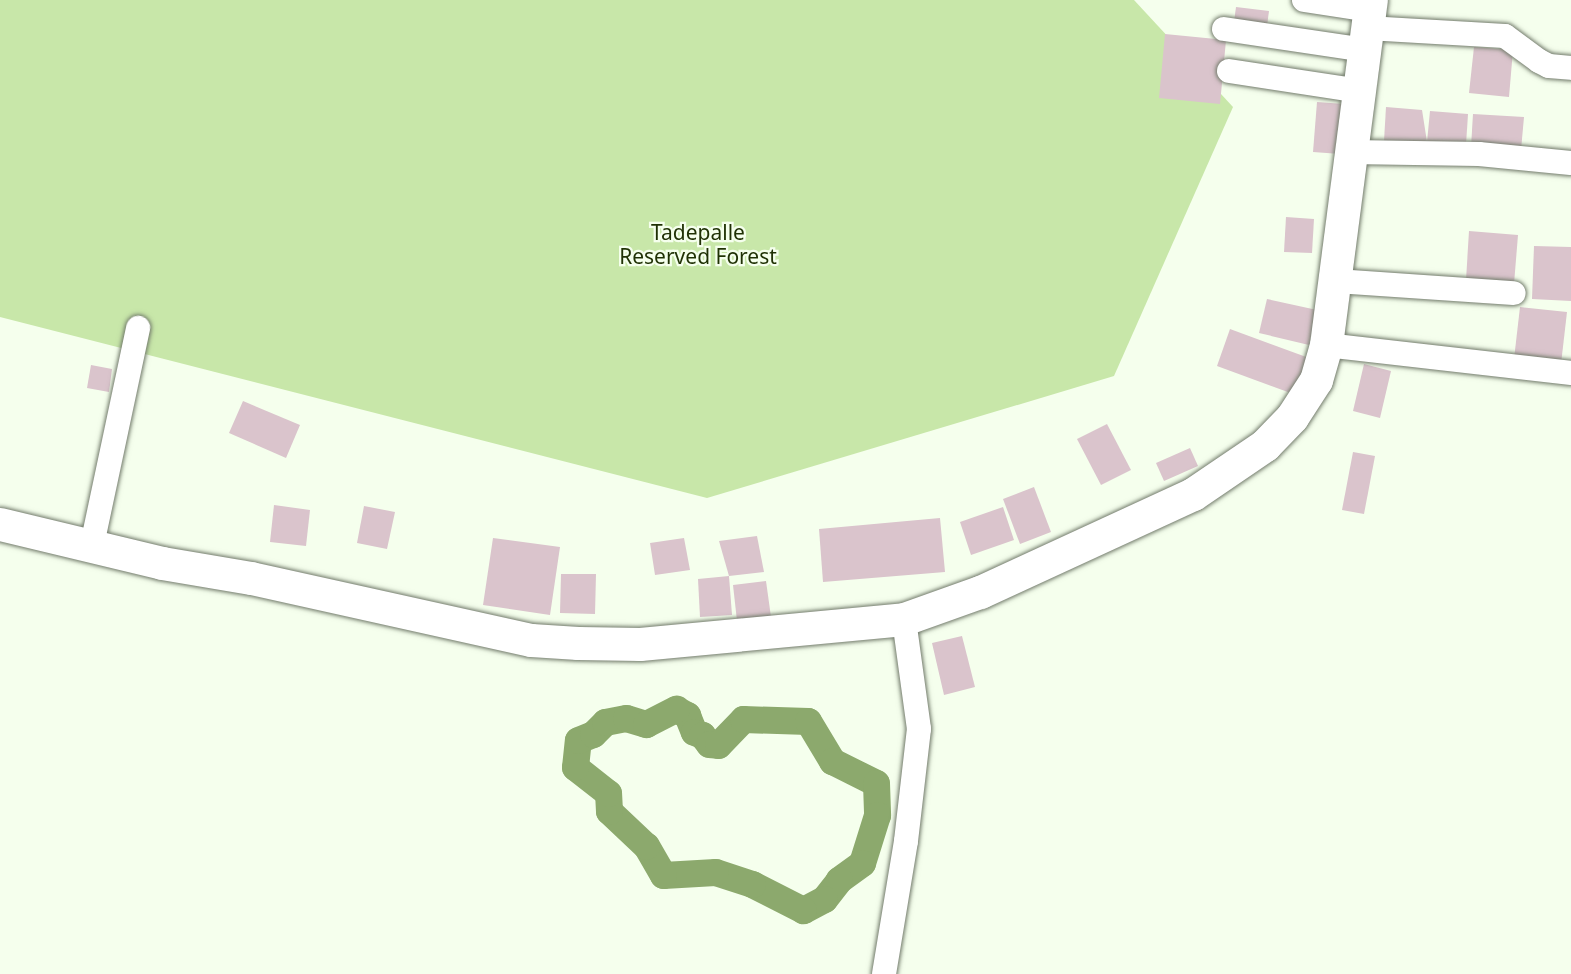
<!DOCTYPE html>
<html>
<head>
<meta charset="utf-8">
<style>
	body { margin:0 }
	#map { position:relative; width:1571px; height:974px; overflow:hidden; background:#f5ffed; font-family:"Noto Sans",sans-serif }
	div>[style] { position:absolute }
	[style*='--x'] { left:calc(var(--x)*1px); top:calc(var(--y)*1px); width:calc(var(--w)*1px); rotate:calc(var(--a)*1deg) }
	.green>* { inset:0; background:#c8e7a9 }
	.canal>* { height:27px; margin:-13.5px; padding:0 13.5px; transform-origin:13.5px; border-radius:13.5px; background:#8ca96d }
	.building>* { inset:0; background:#dac4cc }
	.roads { filter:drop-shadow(0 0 2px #737c6c) drop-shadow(0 0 2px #737c6c) }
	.street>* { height:24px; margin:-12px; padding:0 12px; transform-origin:12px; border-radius:12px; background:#fff }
	.secondary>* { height:33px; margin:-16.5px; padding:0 16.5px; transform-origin:16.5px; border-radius:16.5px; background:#fff }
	span { translate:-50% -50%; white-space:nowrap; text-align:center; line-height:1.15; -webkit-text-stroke:4.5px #f5ffed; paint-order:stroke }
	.park-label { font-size:21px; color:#1f3104 }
</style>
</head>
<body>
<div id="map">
	<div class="green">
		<div style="clip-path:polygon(0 0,1134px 0,1233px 107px,1114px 376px,707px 498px,0 317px)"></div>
	</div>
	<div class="canal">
		<div style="--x:676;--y:709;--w:13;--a:29"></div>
		<div style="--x:687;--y:715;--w:18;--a:68"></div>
		<div style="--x:694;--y:732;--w:9;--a:21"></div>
		<div style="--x:702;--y:735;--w:11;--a:52"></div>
		<div style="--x:709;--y:744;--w:9;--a:6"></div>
		<div style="--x:718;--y:745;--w:36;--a:-46"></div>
		<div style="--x:743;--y:719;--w:65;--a:1.8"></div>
		<div style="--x:808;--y:721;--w:47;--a:59"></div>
		<div style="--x:832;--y:761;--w:49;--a:26.6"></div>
		<div style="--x:876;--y:783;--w:32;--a:88"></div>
		<div style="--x:877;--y:815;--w:50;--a:107.4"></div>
		<div style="--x:862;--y:863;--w:29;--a:144"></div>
		<div style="--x:839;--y:880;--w:24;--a:128"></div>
		<div style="--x:824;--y:899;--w:24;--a:152"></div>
		<div style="--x:803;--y:910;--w:57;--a:-153"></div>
		<div style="--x:752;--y:884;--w:39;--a:-162"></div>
		<div style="--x:715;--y:872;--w:52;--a:176.7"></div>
		<div style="--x:663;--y:875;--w:34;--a:-120"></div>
		<div style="--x:646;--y:846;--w:51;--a:-136.6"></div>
		<div style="--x:609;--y:811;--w:18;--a:-93"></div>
		<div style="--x:608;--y:793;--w:42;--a:-141.8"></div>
		<div style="--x:575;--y:767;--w:27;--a:-84"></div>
		<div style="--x:578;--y:740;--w:16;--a:-22"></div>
		<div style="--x:593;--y:734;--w:17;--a:-45"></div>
		<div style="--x:605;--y:722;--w:21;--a:-11"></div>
		<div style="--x:626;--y:718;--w:21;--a:17"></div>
		<div style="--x:646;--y:724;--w:34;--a:-27"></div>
	</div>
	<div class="building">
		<div style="clip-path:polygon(1236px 7px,1269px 11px,1267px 26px,1234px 22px)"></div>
		<div style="clip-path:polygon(1165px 34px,1226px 40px,1220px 104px,1159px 98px)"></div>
		<div style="clip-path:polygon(1474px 47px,1513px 50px,1509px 97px,1469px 93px)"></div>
		<div style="clip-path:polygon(1317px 102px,1344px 104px,1340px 154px,1313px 152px)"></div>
		<div style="clip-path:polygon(1386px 107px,1422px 110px,1427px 142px,1384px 141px)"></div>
		<div style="clip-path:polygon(1430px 111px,1468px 114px,1466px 145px,1427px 142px)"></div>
		<div style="clip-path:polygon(1473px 114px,1524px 117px,1521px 150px,1471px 147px)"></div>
		<div style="clip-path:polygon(1286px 217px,1314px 219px,1312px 253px,1284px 252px)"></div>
		<div style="clip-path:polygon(1469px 231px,1518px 235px,1514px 284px,1466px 280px)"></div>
		<div style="clip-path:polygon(1534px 246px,1571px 247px,1571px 301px,1532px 299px)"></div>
		<div style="clip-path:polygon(1267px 299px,1317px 310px,1309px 345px,1259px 333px)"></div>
		<div style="clip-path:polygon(1520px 307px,1567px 312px,1561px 364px,1514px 359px)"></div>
		<div style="clip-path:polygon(1230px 329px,1309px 358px,1296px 395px,1217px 366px)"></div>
		<div style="clip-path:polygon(1364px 364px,1391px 371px,1380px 418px,1353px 411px)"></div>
		<div style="clip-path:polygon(91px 365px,112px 369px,109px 392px,87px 388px)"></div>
		<div style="clip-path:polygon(243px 401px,300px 425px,286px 458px,229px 433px)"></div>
		<div style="clip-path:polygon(1107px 424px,1131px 470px,1101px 485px,1077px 439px)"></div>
		<div style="clip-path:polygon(1190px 448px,1198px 466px,1164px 481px,1156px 463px)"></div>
		<div style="clip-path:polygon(1353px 452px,1375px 456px,1364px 514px,1342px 510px)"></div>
		<div style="clip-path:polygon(1034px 487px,1051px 532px,1020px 544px,1003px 499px)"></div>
		<div style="clip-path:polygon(274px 505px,310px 510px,306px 546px,270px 542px)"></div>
		<div style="clip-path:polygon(364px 506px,395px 512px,387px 549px,357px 543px)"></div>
		<div style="clip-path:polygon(1003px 507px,1014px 540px,971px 555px,960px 522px)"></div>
		<div style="clip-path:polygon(940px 518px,945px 572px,823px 582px,819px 529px)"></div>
		<div style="clip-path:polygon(757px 536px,764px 572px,729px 576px,719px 541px)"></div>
		<div style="clip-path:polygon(493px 538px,560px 547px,550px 615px,483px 605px)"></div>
		<div style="clip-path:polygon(684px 538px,690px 570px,655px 575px,650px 543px)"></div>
		<div style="clip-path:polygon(561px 574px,596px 574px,595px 614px,560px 613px)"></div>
		<div style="clip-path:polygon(729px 576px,732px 615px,700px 617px,698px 579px)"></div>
		<div style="clip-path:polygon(766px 581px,771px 617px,737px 621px,733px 585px)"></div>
		<div style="clip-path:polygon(962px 636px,975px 687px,944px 695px,932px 643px)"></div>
	</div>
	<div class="roads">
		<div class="street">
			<div style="--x:1304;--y:0;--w:66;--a:8.7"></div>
			<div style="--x:1367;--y:28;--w:138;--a:3.3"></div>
			<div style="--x:1505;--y:36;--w:42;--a:36.3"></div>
			<div style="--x:1539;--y:61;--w:11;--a:27"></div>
			<div style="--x:1549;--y:66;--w:22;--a:5"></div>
			<div style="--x:1224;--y:29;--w:142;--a:8.5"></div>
			<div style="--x:1229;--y:71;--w:132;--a:8.7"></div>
			<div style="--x:1350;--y:152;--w:129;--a:0.9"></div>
			<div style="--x:1479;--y:154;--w:92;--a:5.6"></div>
			<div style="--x:1336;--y:281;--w:178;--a:3.9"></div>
			<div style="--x:1326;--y:345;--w:247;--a:6.5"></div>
			<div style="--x:92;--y:545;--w:222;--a:-78"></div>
			<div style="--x:884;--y:974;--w:135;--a:-80.6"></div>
			<div style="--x:906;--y:841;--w:113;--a:-83.4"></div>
			<div style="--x:919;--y:729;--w:111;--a:-97.8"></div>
		</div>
		<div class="secondary">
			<div style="--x:0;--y:524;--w:167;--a:13.5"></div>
			<div style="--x:162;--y:563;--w:90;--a:9.6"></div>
			<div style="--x:251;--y:578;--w:287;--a:12.5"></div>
			<div style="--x:531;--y:640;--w:47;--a:3.7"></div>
			<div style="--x:578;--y:643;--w:62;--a:0.9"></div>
			<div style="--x:640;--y:644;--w:265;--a:-5.4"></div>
			<div style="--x:904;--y:619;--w:81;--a:-19.6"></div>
			<div style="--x:980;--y:592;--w:234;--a:-24.7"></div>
			<div style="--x:1193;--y:494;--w:87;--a:-34.2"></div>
			<div style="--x:1265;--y:445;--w:39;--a:-46"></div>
			<div style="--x:1292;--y:417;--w:44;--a:-57"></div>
			<div style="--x:1316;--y:380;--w:36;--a:-74"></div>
			<div style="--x:1326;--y:345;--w:348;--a:-82.6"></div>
		</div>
	</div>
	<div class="park-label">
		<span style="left:698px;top:244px">Tadepalle<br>Reserved Forest</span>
	</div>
</div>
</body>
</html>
